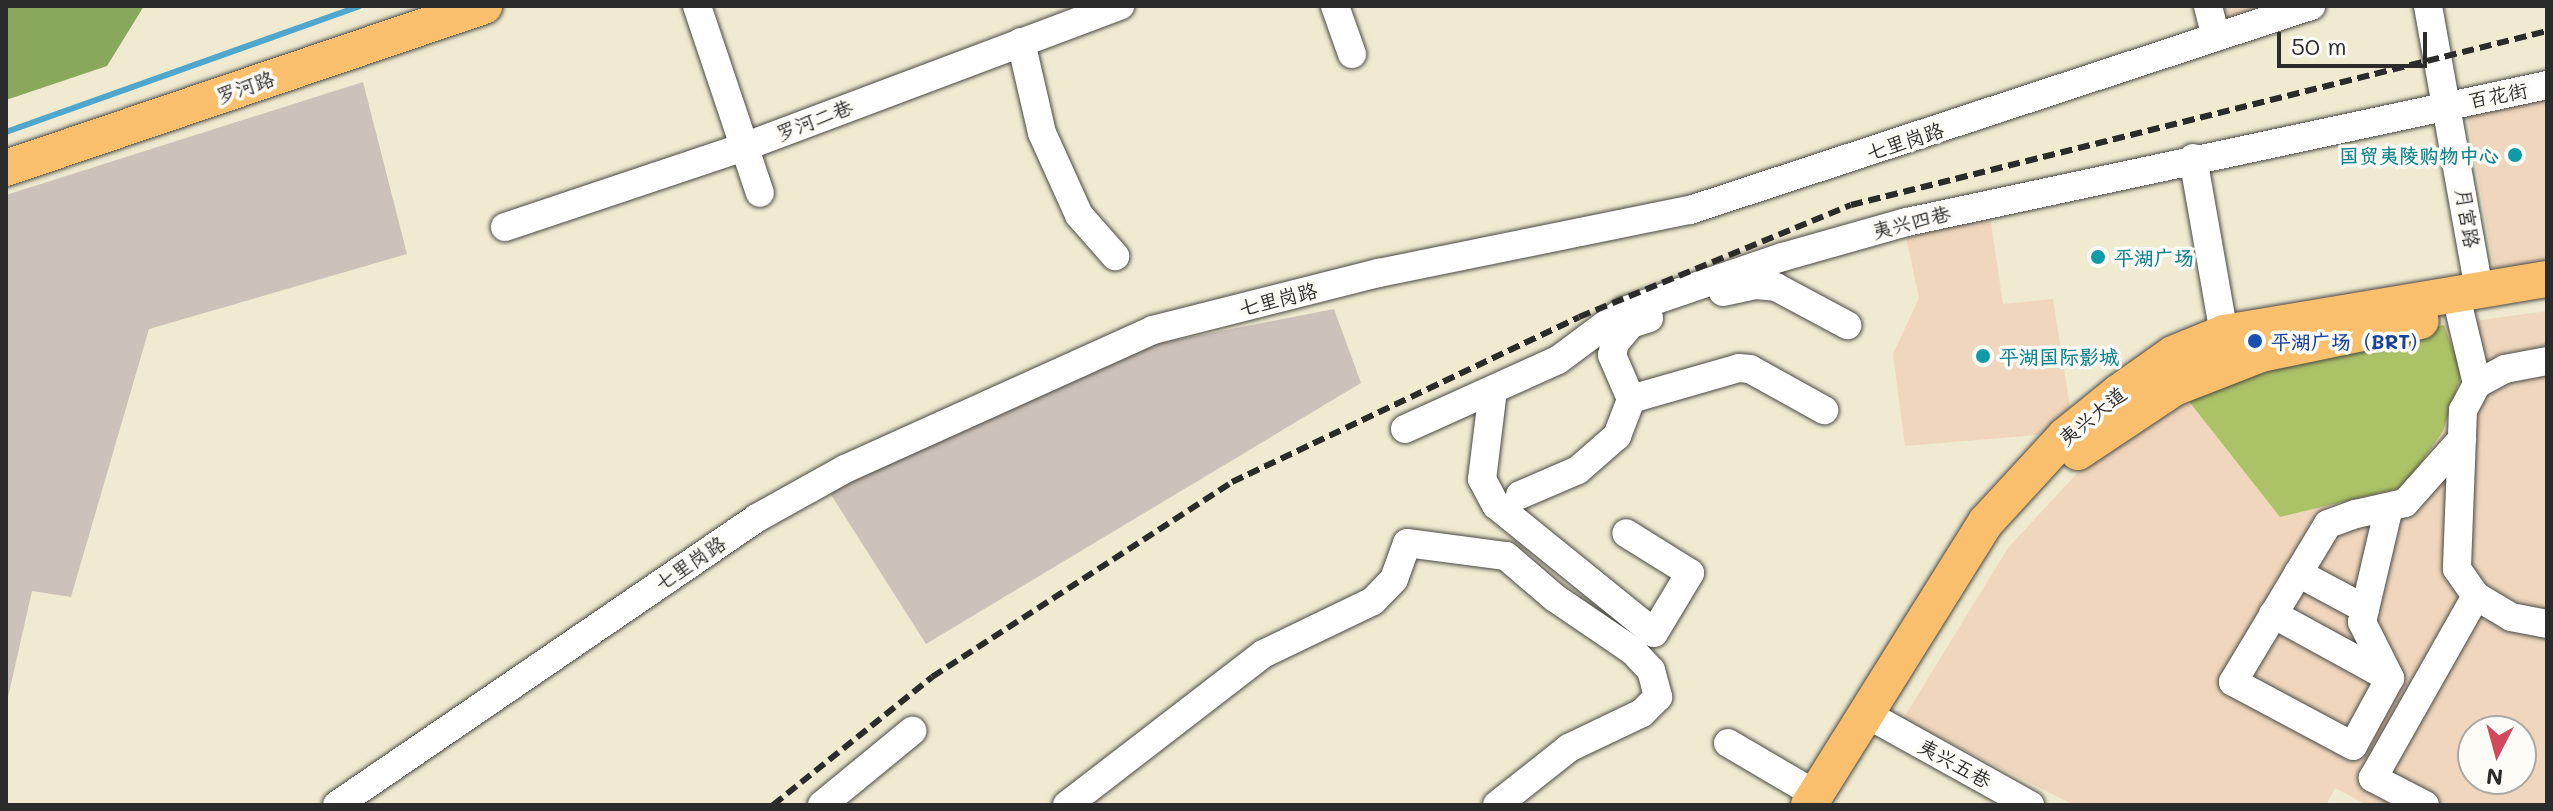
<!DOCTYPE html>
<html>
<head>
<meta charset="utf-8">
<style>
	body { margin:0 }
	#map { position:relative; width:2553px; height:811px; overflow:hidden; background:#efead0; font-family:Mali,"LXGW WenKai TC",sans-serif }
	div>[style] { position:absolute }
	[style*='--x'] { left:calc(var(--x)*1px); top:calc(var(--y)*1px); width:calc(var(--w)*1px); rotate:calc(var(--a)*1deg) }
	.built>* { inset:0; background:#efd6bc }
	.industrial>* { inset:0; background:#cdc2b9 }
	.green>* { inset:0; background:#acc266 }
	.forest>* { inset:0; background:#89a85b }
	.stream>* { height:6px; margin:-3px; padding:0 3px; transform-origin:3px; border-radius:3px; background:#50a7cd }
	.roads { filter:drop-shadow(0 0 2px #484844) drop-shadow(0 0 2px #484844) }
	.minor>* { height:28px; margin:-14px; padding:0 14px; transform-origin:14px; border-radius:14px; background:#fff }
	.major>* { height:36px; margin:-18px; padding:0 18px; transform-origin:18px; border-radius:18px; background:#f9bf6d }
	.rail>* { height:6px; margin-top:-3px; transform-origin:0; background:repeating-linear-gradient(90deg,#2b2b2b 0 12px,transparent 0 18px) }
	.dots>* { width:22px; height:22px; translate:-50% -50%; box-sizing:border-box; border:4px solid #fdfcf7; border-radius:50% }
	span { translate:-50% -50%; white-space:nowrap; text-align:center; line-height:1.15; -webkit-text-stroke:7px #fdfcf7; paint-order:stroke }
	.street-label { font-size:20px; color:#2b2b2b }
	.culture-label { font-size:20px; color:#0d838f; font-weight:700 }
	.right { translate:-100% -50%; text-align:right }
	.left { translate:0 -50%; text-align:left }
	.transit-label { font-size:20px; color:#164399; font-weight:700 }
	.frame { position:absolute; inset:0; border:8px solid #2b2b2b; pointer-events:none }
	.north { position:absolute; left:2457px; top:715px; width:80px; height:80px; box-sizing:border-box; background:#fdfcf7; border:2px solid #a9a8a5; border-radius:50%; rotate:186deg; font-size:22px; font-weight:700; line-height:32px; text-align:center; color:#2b2b2b }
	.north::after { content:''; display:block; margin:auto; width:28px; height:36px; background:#d1495b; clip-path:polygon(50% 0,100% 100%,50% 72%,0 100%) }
	.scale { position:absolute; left:2277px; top:32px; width:150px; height:36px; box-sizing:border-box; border:4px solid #2b2b2b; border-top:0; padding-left:10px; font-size:24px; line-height:28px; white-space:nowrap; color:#2b2b2b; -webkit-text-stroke:6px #fdfcf7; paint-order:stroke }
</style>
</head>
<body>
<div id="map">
	<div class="built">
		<div style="clip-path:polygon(2221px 6px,2273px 6px,2225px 21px)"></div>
		<div style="clip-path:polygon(2547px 95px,2547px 267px,2495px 275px,2467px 112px)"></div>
		<div style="clip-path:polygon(1990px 216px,2003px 304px,2053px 299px,2070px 407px,2038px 435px,1905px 446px,1893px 354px,1919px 298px,1905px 232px)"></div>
		<div style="clip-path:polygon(evenodd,2547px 311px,2547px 805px,2367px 805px,2335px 788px,2326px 805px,2074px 805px,1903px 719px,2008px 548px,2080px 470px,2184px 395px,2462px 372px,2444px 325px,2547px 311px,2473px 731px,2521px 731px,2521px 779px,2473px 779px,2473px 731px)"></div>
	</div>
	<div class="industrial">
		<div style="clip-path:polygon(363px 82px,407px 254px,149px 329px,71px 597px,32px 591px,6px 706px,6px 195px)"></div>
		<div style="clip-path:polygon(1334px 309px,1361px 383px,926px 644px,828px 490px,1139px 347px)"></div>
	</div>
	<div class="green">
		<div style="clip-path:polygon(2444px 325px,2462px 372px,2443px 431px,2404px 487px,2280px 517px,2184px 395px,2276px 362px)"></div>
	</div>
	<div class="forest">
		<div style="clip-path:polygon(6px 6px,144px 6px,107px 66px,6px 100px)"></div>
	</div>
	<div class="stream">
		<div style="--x:6;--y:132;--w:375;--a:-19.6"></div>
	</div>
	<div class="roads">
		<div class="minor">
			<div style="--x:697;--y:6;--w:197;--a:71.4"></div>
			<div style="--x:1335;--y:6;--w:51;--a:70.5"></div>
			<div style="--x:2208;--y:6;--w:32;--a:76"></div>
			<div style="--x:2428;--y:6;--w:288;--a:79.8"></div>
			<div style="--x:1021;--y:42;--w:93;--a:77"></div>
			<div style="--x:1042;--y:133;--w:90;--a:65.7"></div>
			<div style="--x:1079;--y:215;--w:55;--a:48.7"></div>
			<div style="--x:2193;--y:158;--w:178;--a:80"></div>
			<div style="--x:505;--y:227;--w:252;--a:-18.5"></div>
			<div style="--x:744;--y:147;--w:402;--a:-20.6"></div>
			<div style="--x:1723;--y:292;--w:33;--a:-12"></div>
			<div style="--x:1755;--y:285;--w:21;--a:5"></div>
			<div style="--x:1776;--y:287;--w:81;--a:28.2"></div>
			<div style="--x:2460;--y:313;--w:73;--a:76.5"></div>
			<div style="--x:2547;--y:361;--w:43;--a:169.2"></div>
			<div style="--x:2505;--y:369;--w:32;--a:152"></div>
			<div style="--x:2477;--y:384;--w:30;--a:118"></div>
			<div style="--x:2463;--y:410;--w:159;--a:92.2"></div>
			<div style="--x:2457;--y:569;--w:33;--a:55"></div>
			<div style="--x:2476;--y:596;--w:41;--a:31"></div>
			<div style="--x:2511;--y:617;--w:37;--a:11"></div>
			<div style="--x:1493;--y:390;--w:90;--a:97"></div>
			<div style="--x:1482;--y:479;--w:30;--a:62"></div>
			<div style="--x:1496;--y:505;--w:203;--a:39"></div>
			<div style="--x:1654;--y:633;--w:70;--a:-59"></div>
			<div style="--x:1690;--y:573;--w:75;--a:-148"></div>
			<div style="--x:1631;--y:399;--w:112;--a:-16"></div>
			<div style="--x:1739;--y:368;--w:11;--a:5"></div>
			<div style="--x:1750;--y:369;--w:85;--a:29"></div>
			<div style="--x:1405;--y:429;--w:168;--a:-24.3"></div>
			<div style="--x:1558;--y:360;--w:82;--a:-36.6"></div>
			<div style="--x:1624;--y:311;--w:168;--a:-18.8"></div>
			<div style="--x:1783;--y:257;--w:129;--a:-15.8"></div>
			<div style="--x:1907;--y:222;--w:654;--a:-12.08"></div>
			<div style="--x:1520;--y:495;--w:63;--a:-23.3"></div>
			<div style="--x:1578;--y:470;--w:52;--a:-41.1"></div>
			<div style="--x:1617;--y:436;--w:40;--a:-69"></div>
			<div style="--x:1631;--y:399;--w:48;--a:-113.4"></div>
			<div style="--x:1612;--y:355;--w:12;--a:-76"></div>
			<div style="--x:1615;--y:343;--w:25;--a:-50"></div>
			<div style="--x:1631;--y:324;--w:19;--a:-18"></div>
			<div style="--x:2389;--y:507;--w:118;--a:103.2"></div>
			<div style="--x:2362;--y:622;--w:63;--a:63.4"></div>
			<div style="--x:2390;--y:678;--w:77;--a:118.6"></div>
			<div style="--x:2353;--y:746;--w:136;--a:-151.9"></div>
			<div style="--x:2233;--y:682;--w:184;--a:-59"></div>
			<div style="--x:2328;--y:524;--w:30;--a:-20"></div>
			<div style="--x:2356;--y:514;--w:50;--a:-12.7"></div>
			<div style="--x:2405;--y:503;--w:86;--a:-48.3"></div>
			<div style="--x:2298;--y:573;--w:76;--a:28.2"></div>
			<div style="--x:2273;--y:614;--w:133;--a:28.7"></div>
			<div style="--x:1879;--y:721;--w:173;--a:29.1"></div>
			<div style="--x:1728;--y:743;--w:101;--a:30.4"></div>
			<div style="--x:337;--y:805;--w:509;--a:-34.35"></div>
			<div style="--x:757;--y:518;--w:101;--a:-29.1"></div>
			<div style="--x:845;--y:469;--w:338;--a:-24.3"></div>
			<div style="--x:1153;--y:330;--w:233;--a:-14.2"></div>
			<div style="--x:1379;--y:273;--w:317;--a:-11.5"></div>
			<div style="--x:1690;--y:210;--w:654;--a:-18.19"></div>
			<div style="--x:822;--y:805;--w:117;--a:-39.4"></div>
			<div style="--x:1067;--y:805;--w:247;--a:-37.6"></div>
			<div style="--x:1263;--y:654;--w:122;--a:-25.7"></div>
			<div style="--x:1373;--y:601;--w:30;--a:-46"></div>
			<div style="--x:1394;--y:579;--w:38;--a:-70"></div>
			<div style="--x:1407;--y:543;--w:100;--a:7.5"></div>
			<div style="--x:1506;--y:556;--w:65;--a:40.6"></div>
			<div style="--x:1555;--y:598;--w:94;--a:34.2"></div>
			<div style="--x:1633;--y:651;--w:26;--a:47"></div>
			<div style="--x:1651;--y:670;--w:28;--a:75"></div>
			<div style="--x:1658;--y:697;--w:23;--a:135"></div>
			<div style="--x:1642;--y:713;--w:81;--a:154.4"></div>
			<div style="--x:1569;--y:748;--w:92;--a:141.6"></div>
			<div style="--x:2425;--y:805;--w:59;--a:-152.6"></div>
			<div style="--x:2373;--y:778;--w:209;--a:-60.5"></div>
		</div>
		<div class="major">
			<div style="--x:6;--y:168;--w:505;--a:-18.72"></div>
			<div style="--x:2078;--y:452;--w:115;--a:-33.7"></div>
			<div style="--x:2174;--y:388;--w:93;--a:-21.3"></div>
			<div style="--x:2261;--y:354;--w:163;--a:-11.7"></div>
			<div style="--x:1809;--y:805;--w:334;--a:-58"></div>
			<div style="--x:1986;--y:522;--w:117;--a:-47.4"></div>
			<div style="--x:2065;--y:436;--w:68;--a:-39.1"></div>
			<div style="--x:2118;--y:393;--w:67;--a:-35.3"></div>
			<div style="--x:2173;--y:354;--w:55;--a:-22.4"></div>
			<div style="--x:2224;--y:333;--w:327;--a:-9.5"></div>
		</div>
	</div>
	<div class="rail">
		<div style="--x:773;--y:805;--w:204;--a:-38.8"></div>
		<div style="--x:932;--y:677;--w:358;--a:-33"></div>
		<div style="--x:1232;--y:482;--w:384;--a:-25.4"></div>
		<div style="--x:1579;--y:317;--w:294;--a:-22.4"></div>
		<div style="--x:1851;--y:205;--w:717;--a:-14.04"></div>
	</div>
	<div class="dots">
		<div style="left:2515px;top:155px;background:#0f9aa8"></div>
		<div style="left:2098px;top:257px;background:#0f9aa8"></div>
		<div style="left:2255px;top:341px;background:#1a4fb4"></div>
		<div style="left:1983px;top:356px;background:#0f9aa8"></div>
	</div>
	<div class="street-label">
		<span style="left:245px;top:87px;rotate:-19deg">罗河路</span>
		<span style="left:2498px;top:95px;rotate:-11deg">百花街</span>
		<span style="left:814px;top:120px;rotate:-21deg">罗河二巷</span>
		<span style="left:1905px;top:141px;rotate:-18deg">七里岗路</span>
		<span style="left:2468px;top:218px;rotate:81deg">月宫路</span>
		<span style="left:1911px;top:222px;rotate:-14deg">夷兴四巷</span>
		<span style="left:1278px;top:299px;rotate:-14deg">七里岗路</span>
		<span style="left:2092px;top:416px;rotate:-39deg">夷兴大道</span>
		<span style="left:690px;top:563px;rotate:-34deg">七里岗路</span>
		<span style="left:1955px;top:763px;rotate:29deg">夷兴五巷</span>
	</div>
	<div class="culture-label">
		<span class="right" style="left:2499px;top:155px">国贸夷陵购物中心</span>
		<span class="left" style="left:2114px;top:257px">平湖广场</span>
		<span class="left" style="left:1999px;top:356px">平湖国际影城</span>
	</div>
	<div class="transit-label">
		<span class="left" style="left:2271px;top:341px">平湖广场（BRT）</span>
	</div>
	<div class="frame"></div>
	<div class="north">N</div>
	<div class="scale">50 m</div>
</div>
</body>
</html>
